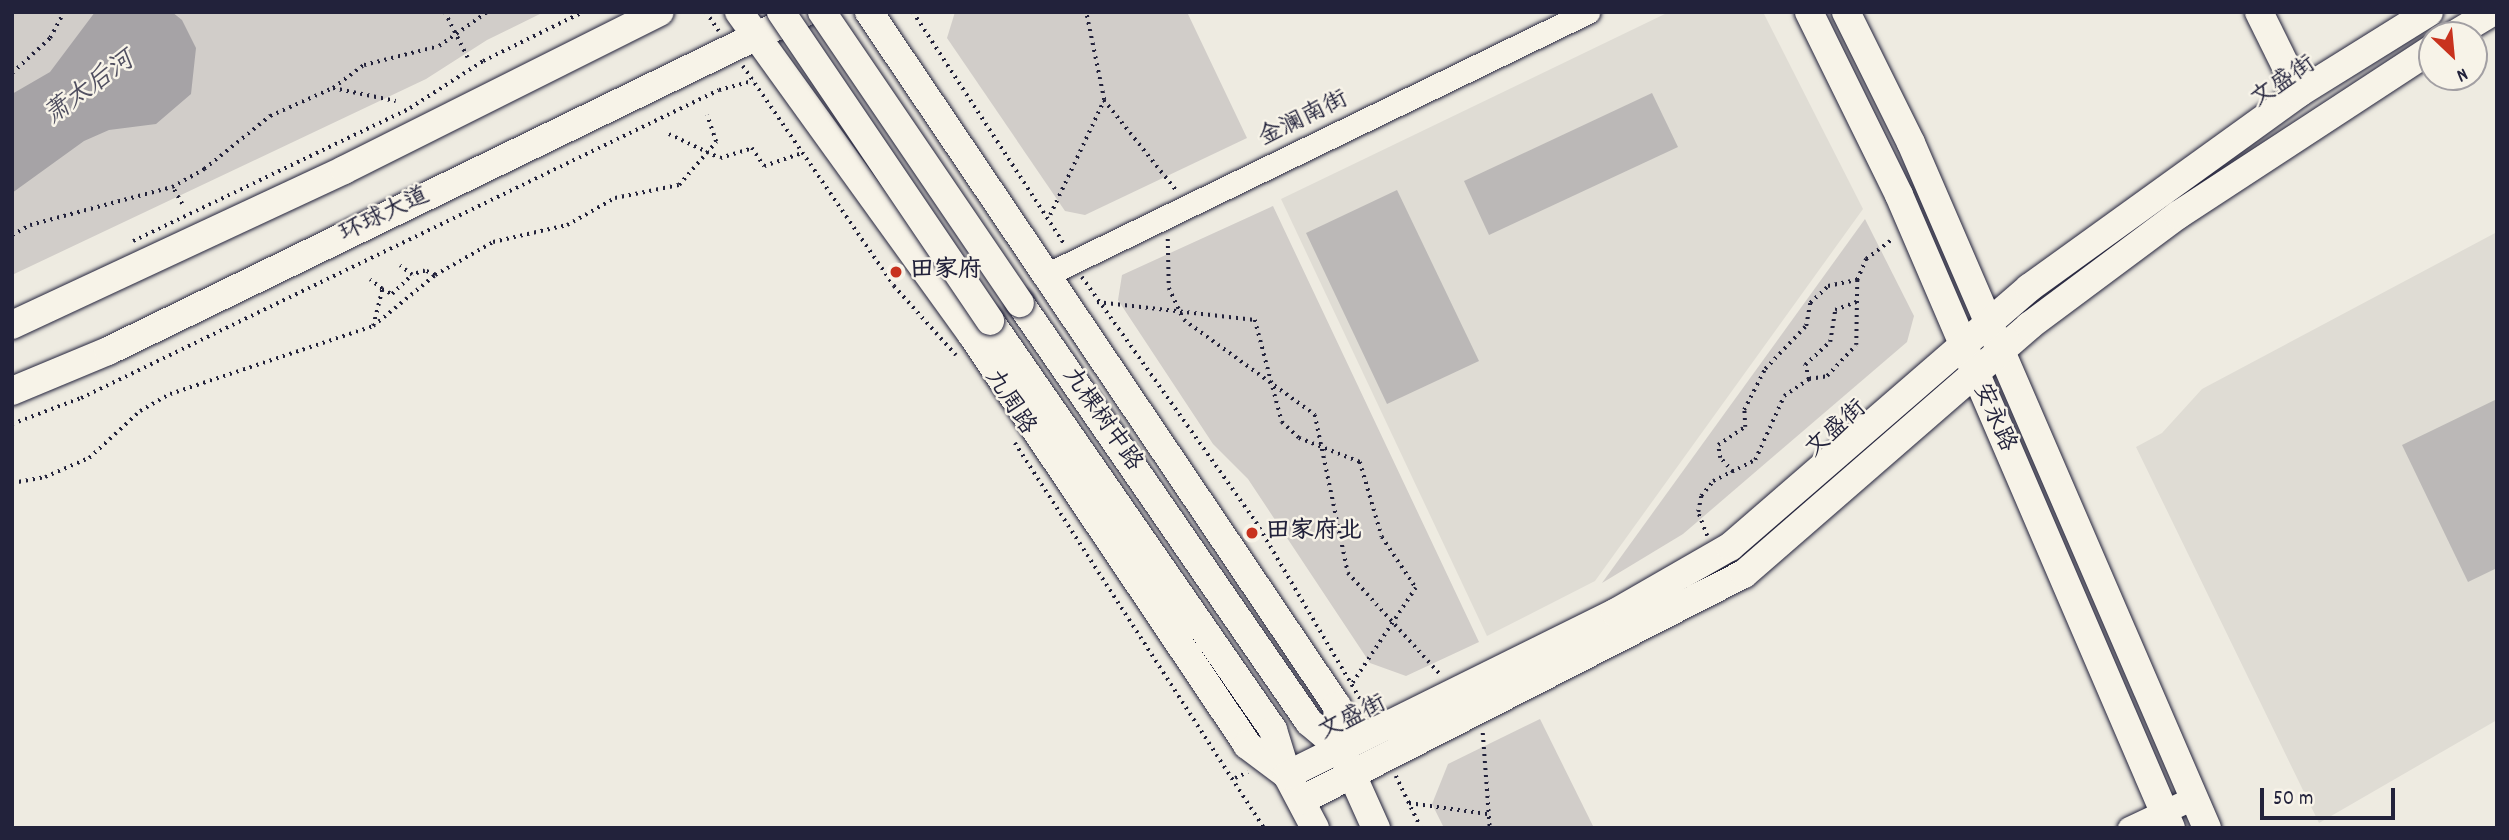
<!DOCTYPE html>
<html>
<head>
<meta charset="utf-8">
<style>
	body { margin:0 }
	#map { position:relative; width:2509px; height:840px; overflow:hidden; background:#eeebe1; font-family:Dekko,"LXGW WenKai TC",sans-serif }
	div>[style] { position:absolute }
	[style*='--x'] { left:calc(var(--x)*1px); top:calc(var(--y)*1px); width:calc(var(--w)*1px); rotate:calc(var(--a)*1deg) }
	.built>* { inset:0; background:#dfdcd4 }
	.green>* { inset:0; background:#d1cdc9 }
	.water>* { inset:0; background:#a6a3a6 }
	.building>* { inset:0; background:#bbb8b7 }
	.path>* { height:3.5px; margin-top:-1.75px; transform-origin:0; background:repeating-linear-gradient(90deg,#22223b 0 2px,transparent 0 7px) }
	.roads { filter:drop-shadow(0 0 2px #22223b) drop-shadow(0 0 2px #22223b) }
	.minor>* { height:23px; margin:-11.5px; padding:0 11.5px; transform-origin:11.5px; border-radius:11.5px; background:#f7f3e8 }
	.major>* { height:28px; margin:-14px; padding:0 14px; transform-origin:14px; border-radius:14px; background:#f7f3e8 }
	.bridges { filter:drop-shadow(0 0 2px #22223b) drop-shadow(0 0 2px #22223b) }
	.major-bridge>* { height:28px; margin:-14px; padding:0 14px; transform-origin:14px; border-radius:14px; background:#f7f3e8 }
	.dots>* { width:19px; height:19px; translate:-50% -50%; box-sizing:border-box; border:4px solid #f7f3e8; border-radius:50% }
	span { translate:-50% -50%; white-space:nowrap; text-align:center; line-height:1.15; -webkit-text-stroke:5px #f7f3e8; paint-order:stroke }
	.street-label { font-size:24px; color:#22223b }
	.poi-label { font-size:24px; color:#22223b; font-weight:700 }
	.left { translate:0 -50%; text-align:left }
	.water-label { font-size:26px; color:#504f60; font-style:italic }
	.frame { position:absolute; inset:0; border:14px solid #22223b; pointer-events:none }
	.north { position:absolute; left:2418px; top:21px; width:70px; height:70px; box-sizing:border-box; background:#f7f3e8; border:2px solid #a29fa3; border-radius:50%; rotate:154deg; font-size:19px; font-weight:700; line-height:28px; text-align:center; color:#22223b }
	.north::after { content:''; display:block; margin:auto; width:24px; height:32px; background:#c8321e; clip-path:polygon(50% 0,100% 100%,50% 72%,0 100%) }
	.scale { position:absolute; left:2260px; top:788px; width:135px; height:32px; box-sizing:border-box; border:4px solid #22223b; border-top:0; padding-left:9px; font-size:21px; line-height:24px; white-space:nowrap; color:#22223b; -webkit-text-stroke:5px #f7f3e8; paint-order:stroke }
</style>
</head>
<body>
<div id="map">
	<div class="built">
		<div style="clip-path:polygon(1669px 12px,1763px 12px,1863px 209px,1595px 581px,1487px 636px,1281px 199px)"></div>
		<div style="clip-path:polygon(2497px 232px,2497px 720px,2319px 823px,2136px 447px,2162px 433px,2202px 389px)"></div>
	</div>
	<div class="green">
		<div style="clip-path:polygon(544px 12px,487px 40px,426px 79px,12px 275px,14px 13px)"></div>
		<div style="clip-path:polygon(955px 12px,1187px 12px,1247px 138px,1085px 215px,1065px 211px,947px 38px)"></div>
		<div style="clip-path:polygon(1273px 206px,1479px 642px,1406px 676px,1370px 663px,1248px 479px,1213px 444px,1118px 300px,1122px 275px)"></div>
		<div style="clip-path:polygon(1865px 219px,1914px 316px,1907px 342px,1683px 534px,1602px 583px)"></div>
		<div style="clip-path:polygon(1540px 719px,1594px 828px,1444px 828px,1432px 804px,1448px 764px)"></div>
	</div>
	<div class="water">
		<div style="clip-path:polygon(95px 12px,172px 12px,182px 20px,196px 48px,191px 94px,156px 124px,109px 130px,84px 141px,12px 193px,12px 94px,50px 72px)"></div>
	</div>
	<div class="building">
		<div style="clip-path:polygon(1652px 93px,1678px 147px,1489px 235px,1464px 181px)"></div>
		<div style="clip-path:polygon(1397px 190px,1479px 361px,1387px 404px,1306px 233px)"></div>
		<div style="clip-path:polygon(2497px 399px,2497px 568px,2468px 582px,2402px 445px)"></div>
	</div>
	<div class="path">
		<div style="--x:445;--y:12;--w:51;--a:63.4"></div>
		<div style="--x:706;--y:12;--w:23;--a:56"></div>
		<div style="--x:913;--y:12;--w:278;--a:56.9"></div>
		<div style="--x:743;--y:66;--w:267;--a:55.5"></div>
		<div style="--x:894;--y:286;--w:93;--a:48.1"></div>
		<div style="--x:12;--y:73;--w:52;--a:-42.6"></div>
		<div style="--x:50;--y:38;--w:30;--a:-62"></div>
		<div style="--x:333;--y:88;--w:64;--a:11.7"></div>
		<div style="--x:1104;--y:100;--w:115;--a:51.3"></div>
		<div style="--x:669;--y:134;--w:56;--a:25.2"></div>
		<div style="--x:720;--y:158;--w:34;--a:-17"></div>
		<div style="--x:752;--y:148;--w:22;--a:56"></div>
		<div style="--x:764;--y:166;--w:40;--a:-18.9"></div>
		<div style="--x:182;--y:204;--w:20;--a:-120"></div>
		<div style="--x:172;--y:187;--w:37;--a:-29"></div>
		<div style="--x:204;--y:169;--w:85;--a:-38.8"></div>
		<div style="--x:270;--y:116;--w:69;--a:-24"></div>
		<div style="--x:333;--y:88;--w:39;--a:-37"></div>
		<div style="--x:364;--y:65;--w:77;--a:-14.2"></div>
		<div style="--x:439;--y:46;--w:59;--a:-35.3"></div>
		<div style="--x:1050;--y:215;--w:127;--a:-64.8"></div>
		<div style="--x:1104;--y:100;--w:90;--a:-101.6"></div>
		<div style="--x:12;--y:235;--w:21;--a:-29"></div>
		<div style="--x:30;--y:225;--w:147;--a:-15"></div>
		<div style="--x:1168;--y:239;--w:49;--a:88.8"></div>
		<div style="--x:1169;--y:288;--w:35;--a:65"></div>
		<div style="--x:1184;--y:320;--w:162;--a:35.9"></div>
		<div style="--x:1315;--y:415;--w:161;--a:78.2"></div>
		<div style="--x:1348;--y:573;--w:137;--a:47.7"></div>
		<div style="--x:133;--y:241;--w:307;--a:-25.6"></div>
		<div style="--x:410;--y:108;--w:87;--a:-32.8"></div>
		<div style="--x:483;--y:61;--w:111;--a:-26.1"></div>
		<div style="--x:435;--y:275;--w:67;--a:-29.6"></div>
		<div style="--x:493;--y:242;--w:76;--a:-12.9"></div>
		<div style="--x:567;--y:225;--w:55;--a:-29.4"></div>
		<div style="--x:615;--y:198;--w:65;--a:-11.5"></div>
		<div style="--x:679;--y:185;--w:57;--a:-49.3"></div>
		<div style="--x:716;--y:142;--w:28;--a:-109"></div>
		<div style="--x:1082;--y:277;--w:301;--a:54.6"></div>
		<div style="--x:1256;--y:522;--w:221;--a:59.5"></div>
		<div style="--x:382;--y:289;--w:11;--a:27"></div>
		<div style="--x:392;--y:294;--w:28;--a:-44"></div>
		<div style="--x:412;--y:275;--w:15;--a:-143"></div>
		<div style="--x:1097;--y:302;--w:159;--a:6.5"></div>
		<div style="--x:1255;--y:320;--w:106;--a:75.2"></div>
		<div style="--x:1282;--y:422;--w:23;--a:43"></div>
		<div style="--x:1299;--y:438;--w:66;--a:21.5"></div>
		<div style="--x:1360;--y:462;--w:78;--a:73.7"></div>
		<div style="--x:1382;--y:537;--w:61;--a:56.3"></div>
		<div style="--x:1416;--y:588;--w:114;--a:123.6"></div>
		<div style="--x:373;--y:326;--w:80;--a:-39.4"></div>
		<div style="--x:435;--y:275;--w:11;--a:-158"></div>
		<div style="--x:425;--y:271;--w:14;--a:163"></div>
		<div style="--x:1809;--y:379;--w:15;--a:-106"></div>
		<div style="--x:1805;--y:365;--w:34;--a:-43"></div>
		<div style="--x:1830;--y:342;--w:32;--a:-81"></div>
		<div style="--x:1835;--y:310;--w:25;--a:-21"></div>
		<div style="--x:12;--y:424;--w:74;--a:-20.6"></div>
		<div style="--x:81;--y:398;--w:708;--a:-25.77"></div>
		<div style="--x:719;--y:90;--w:35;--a:-15"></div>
		<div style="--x:1015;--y:443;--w:459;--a:57.1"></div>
		<div style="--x:1733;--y:472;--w:19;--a:-133"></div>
		<div style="--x:1720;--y:458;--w:13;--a:-99"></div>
		<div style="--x:1718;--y:445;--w:32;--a:-34"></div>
		<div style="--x:1745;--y:427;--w:17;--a:-93"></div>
		<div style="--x:1744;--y:410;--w:46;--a:-62.9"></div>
		<div style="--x:1765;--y:369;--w:59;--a:-46.4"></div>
		<div style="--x:1806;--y:326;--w:23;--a:-80"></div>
		<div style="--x:1810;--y:303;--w:25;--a:-43"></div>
		<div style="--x:1828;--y:286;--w:30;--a:-12"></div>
		<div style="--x:12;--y:483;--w:34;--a:-10"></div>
		<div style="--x:45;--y:477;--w:48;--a:-23.4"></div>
		<div style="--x:89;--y:458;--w:69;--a:-42.7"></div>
		<div style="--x:140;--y:411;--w:34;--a:-30"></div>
		<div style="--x:170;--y:394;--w:214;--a:-18.5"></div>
		<div style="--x:373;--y:326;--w:38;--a:-76"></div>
		<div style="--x:382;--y:289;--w:15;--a:-143"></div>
		<div style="--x:1707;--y:536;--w:26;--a:-111"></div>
		<div style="--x:1698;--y:512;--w:16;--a:-79"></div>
		<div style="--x:1701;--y:496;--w:19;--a:-51"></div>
		<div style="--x:1713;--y:481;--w:47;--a:-26.6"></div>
		<div style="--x:1755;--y:460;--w:70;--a:-65.6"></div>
		<div style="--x:1784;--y:396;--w:30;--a:-34"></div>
		<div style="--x:1809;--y:379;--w:18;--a:-9"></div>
		<div style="--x:1827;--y:376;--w:42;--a:-46.9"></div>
		<div style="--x:1856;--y:345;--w:65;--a:-89.1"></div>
		<div style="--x:1857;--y:280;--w:23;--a:-67"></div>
		<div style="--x:1866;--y:259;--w:34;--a:-37"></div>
		<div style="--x:1483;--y:733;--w:95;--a:85.8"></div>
		<div style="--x:1396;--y:776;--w:58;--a:64.3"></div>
		<div style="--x:1235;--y:778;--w:14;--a:-25"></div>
		<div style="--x:1409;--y:803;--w:79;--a:8"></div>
	</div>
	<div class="roads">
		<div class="minor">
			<div style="--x:1044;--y:276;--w:605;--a:-25.89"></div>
			<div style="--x:2129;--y:828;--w:71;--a:-25.1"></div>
		</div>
		<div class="major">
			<div style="--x:739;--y:12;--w:398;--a:54.2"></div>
			<div style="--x:972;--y:335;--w:494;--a:56.1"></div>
			<div style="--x:1247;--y:745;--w:50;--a:36.9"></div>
			<div style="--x:869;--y:12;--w:837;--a:56.01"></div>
			<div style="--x:1337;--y:706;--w:42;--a:85.9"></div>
			<div style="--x:1809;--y:12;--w:204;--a:63.8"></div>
			<div style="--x:1899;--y:195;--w:689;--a:66.75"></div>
			<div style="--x:1846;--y:12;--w:146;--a:63.6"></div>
			<div style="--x:1911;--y:143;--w:746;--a:66.63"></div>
			<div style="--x:2259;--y:12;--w:90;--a:63.7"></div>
			<div style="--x:2454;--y:35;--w:44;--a:-31.2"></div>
			<div style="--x:1020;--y:303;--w:509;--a:55.4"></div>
			<div style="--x:1309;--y:722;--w:40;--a:40"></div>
			<div style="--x:1340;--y:748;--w:88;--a:65.8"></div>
			<div style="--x:990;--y:321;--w:497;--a:55.3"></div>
			<div style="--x:1273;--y:730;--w:47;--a:72.7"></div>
			<div style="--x:1287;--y:775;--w:60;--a:62.2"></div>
			<div style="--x:12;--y:325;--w:366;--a:-25"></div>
			<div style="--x:344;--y:170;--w:353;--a:-26.6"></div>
			<div style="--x:12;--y:391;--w:104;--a:-22.6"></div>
			<div style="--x:108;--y:351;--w:776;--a:-25.9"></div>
			<div style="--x:1287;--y:775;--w:366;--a:-26.3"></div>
			<div style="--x:1615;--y:613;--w:133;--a:-29.9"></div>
			<div style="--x:1730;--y:547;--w:396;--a:-40.9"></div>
			<div style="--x:2029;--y:288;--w:333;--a:-35.8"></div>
			<div style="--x:2299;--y:93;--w:153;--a:-31.9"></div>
			<div style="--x:1302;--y:800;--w:496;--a:-27.1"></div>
			<div style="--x:1744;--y:574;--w:378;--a:-41"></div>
			<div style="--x:2029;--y:326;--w:186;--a:-36.7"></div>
			<div style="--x:2178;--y:215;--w:303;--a:-33.2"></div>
		</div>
	</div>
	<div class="bridges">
		<div class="major-bridge">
			<div style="--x:781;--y:12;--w:373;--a:55.9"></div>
			<div style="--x:822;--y:12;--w:352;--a:55.8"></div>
		</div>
	</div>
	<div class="dots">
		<div style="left:896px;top:272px;background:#c8321e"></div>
		<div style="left:1252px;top:533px;background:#c8321e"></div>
	</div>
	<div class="street-label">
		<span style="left:2284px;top:83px;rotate:-34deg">文盛街</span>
		<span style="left:1304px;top:120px;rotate:-26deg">金澜南街</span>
		<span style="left:385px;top:216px;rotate:-26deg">环球大道</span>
		<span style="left:1009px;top:403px;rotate:57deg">九周路</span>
		<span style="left:1993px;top:418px;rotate:66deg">安永路</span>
		<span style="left:1101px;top:420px;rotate:55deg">九棵树中路</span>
		<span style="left:1837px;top:430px;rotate:-42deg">文盛街</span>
		<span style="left:1353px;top:719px;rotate:-26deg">文盛街</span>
	</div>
	<div class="poi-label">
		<span class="left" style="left:910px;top:272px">田家府</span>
		<span class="left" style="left:1266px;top:533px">田家府北</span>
	</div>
	<div class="water-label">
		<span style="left:90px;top:89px;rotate:-36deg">萧太后河</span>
	</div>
	<div class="frame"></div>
	<div class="north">N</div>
	<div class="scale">50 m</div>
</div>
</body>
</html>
